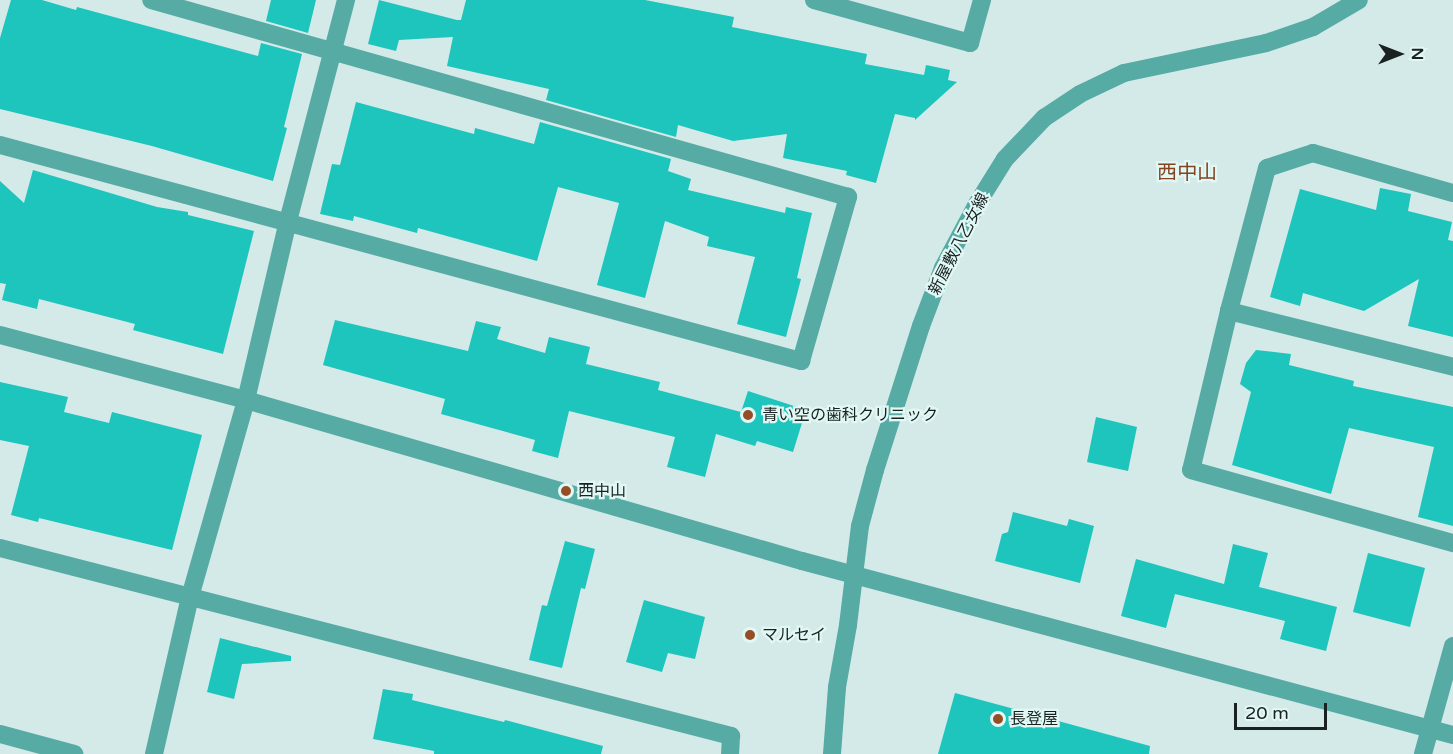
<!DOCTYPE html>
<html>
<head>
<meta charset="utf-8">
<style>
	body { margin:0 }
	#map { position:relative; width:1453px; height:754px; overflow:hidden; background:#d3eae8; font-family:"Varela Round","Noto Sans JP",sans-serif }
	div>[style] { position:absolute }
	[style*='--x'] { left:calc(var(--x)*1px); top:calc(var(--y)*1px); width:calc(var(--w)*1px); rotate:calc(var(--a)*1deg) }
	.building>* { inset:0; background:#1dc5bc }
	.minor>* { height:18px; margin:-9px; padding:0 9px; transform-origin:9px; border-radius:9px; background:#56aba4 }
	.dots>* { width:16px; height:16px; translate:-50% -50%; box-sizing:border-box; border:3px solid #e1f8f5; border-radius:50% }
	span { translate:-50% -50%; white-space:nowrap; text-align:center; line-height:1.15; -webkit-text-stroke:4.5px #e1f8f5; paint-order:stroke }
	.street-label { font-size:16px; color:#192121 }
	.poi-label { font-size:16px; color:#192121 }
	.left { translate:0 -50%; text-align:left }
	.quarter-label { font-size:20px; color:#844420 }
	.north { position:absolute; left:1369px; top:24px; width:60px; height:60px; -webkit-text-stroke:4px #e1f8f5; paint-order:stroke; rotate:90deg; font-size:16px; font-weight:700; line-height:24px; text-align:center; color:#192121 }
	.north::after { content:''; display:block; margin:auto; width:21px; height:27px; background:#192121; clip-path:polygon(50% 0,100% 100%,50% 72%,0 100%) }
	.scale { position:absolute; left:1234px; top:703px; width:93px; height:27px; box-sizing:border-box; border:3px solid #192121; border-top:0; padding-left:8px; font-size:18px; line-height:21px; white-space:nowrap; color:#192121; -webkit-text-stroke:4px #e1f8f5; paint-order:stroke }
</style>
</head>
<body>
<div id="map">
	<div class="building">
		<div style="clip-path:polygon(11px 0,42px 0,76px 10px,77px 7px,258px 56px,261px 43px,302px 54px,284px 127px,287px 128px,273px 181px,152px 146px,0 109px,0 38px)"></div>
		<div style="clip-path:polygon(271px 0,316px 0,308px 33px,266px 21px)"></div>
		<div style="clip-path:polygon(379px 0,457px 20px,461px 20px,466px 0,645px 0,734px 17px,732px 27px,867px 54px,865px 64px,924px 75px,926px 65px,950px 70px,948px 80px,957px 82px,915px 120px,915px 118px,895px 114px,876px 183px,846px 175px,847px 171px,783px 158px,787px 134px,733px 141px,678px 125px,676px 137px,546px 100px,549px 89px,447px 66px,453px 37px,399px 40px,396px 51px,368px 44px)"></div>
		<div style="clip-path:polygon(356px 102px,474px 134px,475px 128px,534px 144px,540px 122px,671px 159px,668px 171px,691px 179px,688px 190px,785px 213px,786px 207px,812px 213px,797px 278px,801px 279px,786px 337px,737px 324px,755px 257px,707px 246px,709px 237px,665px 221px,645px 298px,597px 285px,619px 203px,558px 187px,537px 261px,418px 228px,417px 233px,354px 216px,353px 221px,320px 214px,332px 164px,340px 165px)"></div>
		<div style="clip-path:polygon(33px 170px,157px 207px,188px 212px,188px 215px,254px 231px,223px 354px,133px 330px,135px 324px,39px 299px,37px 309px,2px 300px,6px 284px,0 283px,0 181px,24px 203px)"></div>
		<div style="clip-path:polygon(1380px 188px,1411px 194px,1408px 211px,1452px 222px,1448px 240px,1453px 241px,1453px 337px,1408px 326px,1419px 279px,1364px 311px,1303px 293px,1300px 306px,1270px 297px,1300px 189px,1376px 210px)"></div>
		<div style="clip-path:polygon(335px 320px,468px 351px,476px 321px,501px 327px,497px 339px,545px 353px,549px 337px,590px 347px,586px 364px,660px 382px,658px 390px,741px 412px,748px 391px,806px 410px,793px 452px,757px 441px,755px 446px,716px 434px,705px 477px,667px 467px,675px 437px,569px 411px,558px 458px,532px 451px,535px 440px,441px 414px,445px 399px,323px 365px)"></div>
		<div style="clip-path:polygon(1256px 350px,1291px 354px,1289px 365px,1354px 381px,1353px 386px,1453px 407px,1453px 526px,1418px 517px,1434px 447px,1349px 428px,1331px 494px,1232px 465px,1251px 392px,1240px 384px,1246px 363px)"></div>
		<div style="clip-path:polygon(0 382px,68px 397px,64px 412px,109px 423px,112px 412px,202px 435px,172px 550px,39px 518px,38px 522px,11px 515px,29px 446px,0 440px)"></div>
		<div style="clip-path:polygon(1096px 417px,1137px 427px,1128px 471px,1087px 462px)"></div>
		<div style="clip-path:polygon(1013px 512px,1067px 526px,1069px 519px,1094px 526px,1080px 583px,995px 561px,1002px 534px,1008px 532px)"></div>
		<div style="clip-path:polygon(565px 541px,595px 549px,585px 589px,581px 588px,562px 668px,529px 660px,542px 605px,547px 606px)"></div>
		<div style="clip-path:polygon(1233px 544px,1268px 553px,1259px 587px,1337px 607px,1326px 651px,1280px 639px,1285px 621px,1175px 594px,1166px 628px,1121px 616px,1136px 559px,1224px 584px)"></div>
		<div style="clip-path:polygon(1368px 553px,1425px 568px,1410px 627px,1353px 612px)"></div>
		<div style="clip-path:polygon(644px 600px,705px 617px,695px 659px,668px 653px,662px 672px,626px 662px)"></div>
		<div style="clip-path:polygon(220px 638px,291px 656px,291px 661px,242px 664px,234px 699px,207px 692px)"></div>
		<div style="clip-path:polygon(383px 689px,413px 694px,412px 700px,504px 722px,505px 720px,603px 746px,601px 754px,434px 754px,434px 751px,373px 739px)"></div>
		<div style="clip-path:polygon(955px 693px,1150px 746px,1149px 754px,938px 754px)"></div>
	</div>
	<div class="minor">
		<div style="--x:814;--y:0;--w:162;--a:15.4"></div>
		<div style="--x:970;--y:43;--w:45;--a:-74.4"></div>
		<div style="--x:0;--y:145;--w:830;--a:15.09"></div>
		<div style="--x:801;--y:361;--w:171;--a:-74"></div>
		<div style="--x:848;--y:197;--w:724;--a:-164.22"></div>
		<div style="--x:1453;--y:193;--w:146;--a:-164.1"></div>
		<div style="--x:1313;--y:153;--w:48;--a:161.9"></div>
		<div style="--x:1267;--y:168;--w:148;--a:104.9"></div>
		<div style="--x:1229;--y:311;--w:163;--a:103.4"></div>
		<div style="--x:1191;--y:470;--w:272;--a:15.6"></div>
		<div style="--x:1229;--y:311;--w:231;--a:14"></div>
		<div style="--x:0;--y:335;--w:254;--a:14.8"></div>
		<div style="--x:246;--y:400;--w:579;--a:16.15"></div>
		<div style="--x:802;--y:561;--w:674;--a:14.96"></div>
		<div style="--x:0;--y:548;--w:755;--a:14.42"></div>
		<div style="--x:731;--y:736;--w:18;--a:93"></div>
		<div style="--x:0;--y:734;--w:77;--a:15.1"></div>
		<div style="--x:154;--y:754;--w:161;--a:-77.1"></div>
		<div style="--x:190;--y:597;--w:205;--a:-74.1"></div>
		<div style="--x:246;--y:400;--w:180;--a:-76.8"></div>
		<div style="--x:287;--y:225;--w:233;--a:-75.3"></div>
		<div style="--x:832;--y:754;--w:67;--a:-85.7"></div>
		<div style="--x:837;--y:687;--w:63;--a:-79.9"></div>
		<div style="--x:848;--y:625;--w:100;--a:-83.1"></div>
		<div style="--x:860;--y:526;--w:58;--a:-75"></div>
		<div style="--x:875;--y:470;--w:151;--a:-72.3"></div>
		<div style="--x:921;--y:326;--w:62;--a:-69.2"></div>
		<div style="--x:943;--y:268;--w:72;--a:-62"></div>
		<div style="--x:977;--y:204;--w:53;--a:-58.1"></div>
		<div style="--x:1005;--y:159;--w:57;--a:-46.4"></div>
		<div style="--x:1044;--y:118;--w:43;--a:-33.7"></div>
		<div style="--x:1080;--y:94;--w:49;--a:-25.5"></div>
		<div style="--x:1124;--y:73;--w:145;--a:-11.9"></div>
		<div style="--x:1266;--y:43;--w:50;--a:-18.8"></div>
		<div style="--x:1313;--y:27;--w:53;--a:-30.4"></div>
		<div style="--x:1423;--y:754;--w:112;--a:-74.5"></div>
	</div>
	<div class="dots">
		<div style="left:748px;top:415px;background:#954e27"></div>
		<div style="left:566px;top:491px;background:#954e27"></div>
		<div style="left:750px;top:635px;background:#954e27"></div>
		<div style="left:998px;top:719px;background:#954e27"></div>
	</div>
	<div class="street-label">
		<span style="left:959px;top:244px;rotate:-63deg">新屋敷八乙女線</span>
	</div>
	<div class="poi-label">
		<span class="left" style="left:762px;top:415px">青い空の歯科クリニック</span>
		<span class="left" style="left:578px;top:491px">西中山</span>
		<span class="left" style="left:762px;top:635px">マルセイ</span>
		<span class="left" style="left:1010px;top:719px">長登屋</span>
	</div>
	<div class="quarter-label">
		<span style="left:1187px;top:173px">西中山</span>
	</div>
	<div class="north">N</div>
	<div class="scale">20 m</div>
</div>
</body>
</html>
